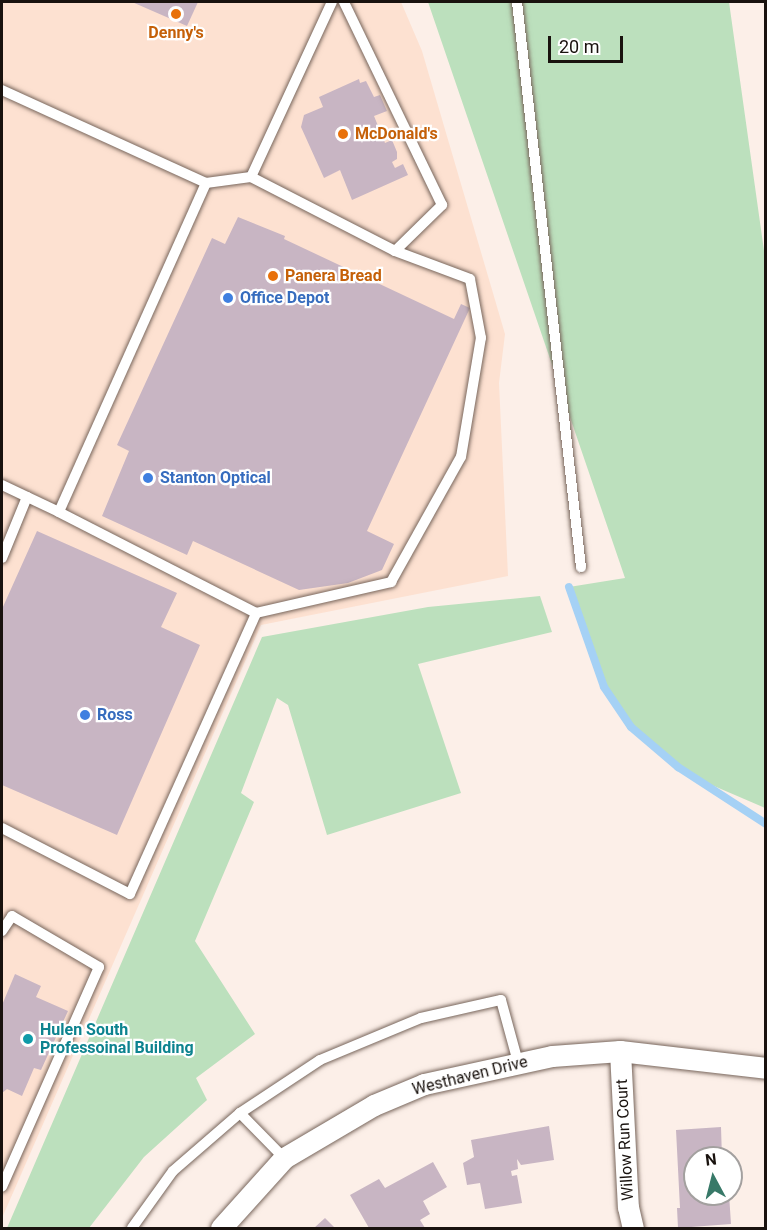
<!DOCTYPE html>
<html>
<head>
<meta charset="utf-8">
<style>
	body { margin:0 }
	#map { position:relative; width:767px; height:1230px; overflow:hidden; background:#fcefe8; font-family:Roboto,sans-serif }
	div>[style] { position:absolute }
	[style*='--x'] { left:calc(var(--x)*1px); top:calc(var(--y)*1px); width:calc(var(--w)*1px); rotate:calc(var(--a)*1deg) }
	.built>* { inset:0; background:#fde1d1 }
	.green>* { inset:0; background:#bce0bd }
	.stream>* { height:8px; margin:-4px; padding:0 4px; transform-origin:4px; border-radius:4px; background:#a5d1f5 }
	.building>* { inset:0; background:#c8b5c3 }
	.roads { filter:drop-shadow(0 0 2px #78665c) drop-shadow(0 0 2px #78665c) }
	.lane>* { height:10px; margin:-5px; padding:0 5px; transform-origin:5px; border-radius:5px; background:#fff }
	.street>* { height:21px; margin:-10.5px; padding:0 10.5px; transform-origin:10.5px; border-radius:10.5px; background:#fff }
	.dots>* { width:16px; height:16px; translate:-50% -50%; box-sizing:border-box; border:3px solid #fff; border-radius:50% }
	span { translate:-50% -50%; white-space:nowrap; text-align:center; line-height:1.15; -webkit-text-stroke:4.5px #fff; paint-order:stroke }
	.food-label { font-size:16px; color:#c56008; font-weight:700 }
	.left { translate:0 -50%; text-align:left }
	.shop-label { font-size:16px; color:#366cbe; font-weight:700 }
	.culture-label { font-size:16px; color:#0d838f; font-weight:700 }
	.street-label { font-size:16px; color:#19120e }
	.frame { position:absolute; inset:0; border:3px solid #19120e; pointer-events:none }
	.north { position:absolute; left:683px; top:1146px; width:60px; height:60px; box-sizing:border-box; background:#fff; border:2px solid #a3a09f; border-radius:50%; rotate:353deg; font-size:16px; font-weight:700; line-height:24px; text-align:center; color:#19120e }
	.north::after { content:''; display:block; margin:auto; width:21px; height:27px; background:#387968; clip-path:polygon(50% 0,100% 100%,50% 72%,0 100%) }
	.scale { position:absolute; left:548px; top:36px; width:75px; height:27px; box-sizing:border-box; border:3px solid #19120e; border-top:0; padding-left:8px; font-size:18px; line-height:21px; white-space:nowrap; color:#19120e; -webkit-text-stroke:4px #fff; paint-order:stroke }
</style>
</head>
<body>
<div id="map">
	<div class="built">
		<div style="clip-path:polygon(2px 2px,401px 2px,422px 51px,505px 334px,499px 383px,508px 576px,261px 625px,2px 1218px)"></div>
	</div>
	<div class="green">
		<div style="clip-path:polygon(428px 2px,729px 2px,766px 265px,765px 808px,693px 777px,636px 732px,604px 687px,569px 587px,625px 578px)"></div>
		<div style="clip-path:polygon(540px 596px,552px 632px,418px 664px,461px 793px,327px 835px,288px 705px,277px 698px,241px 793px,254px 802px,195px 941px,255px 1034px,196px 1078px,207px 1100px,144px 1157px,89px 1228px,7px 1228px,262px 637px,428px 607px)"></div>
	</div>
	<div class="stream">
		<div style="--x:569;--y:587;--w:106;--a:70.7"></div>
		<div style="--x:604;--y:687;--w:48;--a:56"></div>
		<div style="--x:631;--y:727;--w:62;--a:40.4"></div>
		<div style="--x:678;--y:767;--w:105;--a:32.9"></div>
	</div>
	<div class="building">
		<div style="clip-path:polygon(132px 2px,198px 2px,187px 26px)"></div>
		<div style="clip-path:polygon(359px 79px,360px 83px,366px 81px,374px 97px,380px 95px,387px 111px,374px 116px,385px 143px,392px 140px,397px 152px,397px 159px,392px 162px,395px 168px,403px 164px,408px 175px,352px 200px,340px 170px,324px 178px,301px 127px,304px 115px,323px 107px,319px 97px)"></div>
		<div style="clip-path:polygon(238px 217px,285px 236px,284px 239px,454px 319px,461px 304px,470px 308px,367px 531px,394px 544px,382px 570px,348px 583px,299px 590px,193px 541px,187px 555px,102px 516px,129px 451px,117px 445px,212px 238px,225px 244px)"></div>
		<div style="clip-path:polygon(37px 531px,177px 593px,161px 627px,200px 645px,117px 835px,2px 785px,2px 609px)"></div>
		<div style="clip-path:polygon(15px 974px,41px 986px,36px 997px,68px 1011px,41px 1070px,34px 1068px,22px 1096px,7px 1089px,2px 1093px,2px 1005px)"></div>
		<div style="clip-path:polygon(549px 1126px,554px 1160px,521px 1165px,517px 1159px,518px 1169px,511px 1171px,512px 1176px,517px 1175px,522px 1203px,485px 1209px,480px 1183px,467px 1185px,463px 1163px,474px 1157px,471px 1140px)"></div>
		<div style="clip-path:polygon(721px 1127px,722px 1158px,695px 1158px,695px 1194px,729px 1194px,731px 1224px,678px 1228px,677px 1208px,680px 1208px,676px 1130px)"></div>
		<div style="clip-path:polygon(433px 1162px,447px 1187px,423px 1201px,430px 1214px,420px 1220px,425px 1228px,369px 1228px,350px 1195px,379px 1179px,385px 1188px)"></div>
		<div style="clip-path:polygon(325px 1218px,335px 1228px,314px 1228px)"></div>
	</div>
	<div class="roads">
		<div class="lane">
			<div style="--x:517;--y:2;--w:569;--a:83.54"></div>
			<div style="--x:2;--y:90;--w:224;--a:24.5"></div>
			<div style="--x:206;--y:183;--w:360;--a:114.1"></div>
			<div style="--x:59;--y:512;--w:63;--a:-154.7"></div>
			<div style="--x:251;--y:177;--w:193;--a:-65.2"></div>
			<div style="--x:206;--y:183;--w:45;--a:-7.6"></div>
			<div style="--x:251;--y:177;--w:162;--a:27.2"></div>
			<div style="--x:395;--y:251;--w:66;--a:-44.4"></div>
			<div style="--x:442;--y:205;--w:225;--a:-115.8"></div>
			<div style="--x:2;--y:558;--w:66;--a:-67.7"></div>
			<div style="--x:256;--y:613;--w:139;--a:-12.9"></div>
			<div style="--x:391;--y:582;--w:143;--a:-60.8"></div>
			<div style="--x:461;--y:457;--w:121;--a:-80.5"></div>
			<div style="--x:481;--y:338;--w:60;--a:-100.6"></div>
			<div style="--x:470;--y:279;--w:80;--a:-159.5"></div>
			<div style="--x:2;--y:828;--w:144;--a:27.3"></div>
			<div style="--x:130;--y:894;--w:308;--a:-65.8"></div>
			<div style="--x:256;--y:613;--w:221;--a:-152.9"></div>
			<div style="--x:2;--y:931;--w:18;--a:-56"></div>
			<div style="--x:12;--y:916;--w:101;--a:30.4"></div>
			<div style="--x:99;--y:967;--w:240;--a:113.8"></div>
			<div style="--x:284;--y:1158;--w:63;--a:-134.4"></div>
			<div style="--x:240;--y:1113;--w:96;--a:-33.5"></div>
			<div style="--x:320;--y:1060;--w:109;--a:-22.6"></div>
			<div style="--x:421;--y:1018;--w:82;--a:-12.7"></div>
			<div style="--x:501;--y:1000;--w:64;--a:74.7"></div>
			<div style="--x:132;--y:1228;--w:70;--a:-54.3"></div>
			<div style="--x:173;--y:1171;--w:89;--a:-40.9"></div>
		</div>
		<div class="street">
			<div style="--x:620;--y:1051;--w:156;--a:87.1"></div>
			<div style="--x:628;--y:1207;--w:22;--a:77"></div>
			<div style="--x:221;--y:1228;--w:94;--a:-48"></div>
			<div style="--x:284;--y:1158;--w:104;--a:-30.5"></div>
			<div style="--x:374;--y:1105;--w:54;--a:-22.8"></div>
			<div style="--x:424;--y:1084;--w:131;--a:-12.3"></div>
			<div style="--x:552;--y:1056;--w:68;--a:-4.2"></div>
			<div style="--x:620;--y:1051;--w:147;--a:6.6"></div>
		</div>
	</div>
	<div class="dots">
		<div style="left:176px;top:14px;background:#e8710a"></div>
		<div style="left:343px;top:134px;background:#e8710a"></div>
		<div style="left:273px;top:276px;background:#e8710a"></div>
		<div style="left:228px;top:298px;background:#3f7fe0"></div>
		<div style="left:148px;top:478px;background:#3f7fe0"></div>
		<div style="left:85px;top:715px;background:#3f7fe0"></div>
		<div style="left:28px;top:1039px;background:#0f9aa8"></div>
	</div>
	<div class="food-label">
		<span style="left:176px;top:33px">Denny's</span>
		<span class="left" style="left:355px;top:134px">McDonald's</span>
		<span class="left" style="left:285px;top:276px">Panera Bread</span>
	</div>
	<div class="shop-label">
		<span class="left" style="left:240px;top:298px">Office Depot</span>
		<span class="left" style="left:160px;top:478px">Stanton Optical</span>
		<span class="left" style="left:97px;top:715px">Ross</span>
	</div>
	<div class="culture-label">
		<span class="left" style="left:40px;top:1039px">Hulen South<br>Professoinal Building</span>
	</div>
	<div class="street-label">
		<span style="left:470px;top:1076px;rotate:-14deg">Westhaven Drive</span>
		<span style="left:625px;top:1140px;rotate:-93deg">Willow Run Court</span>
	</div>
	<div class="frame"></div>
	<div class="north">N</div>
	<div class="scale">20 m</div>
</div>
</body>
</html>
